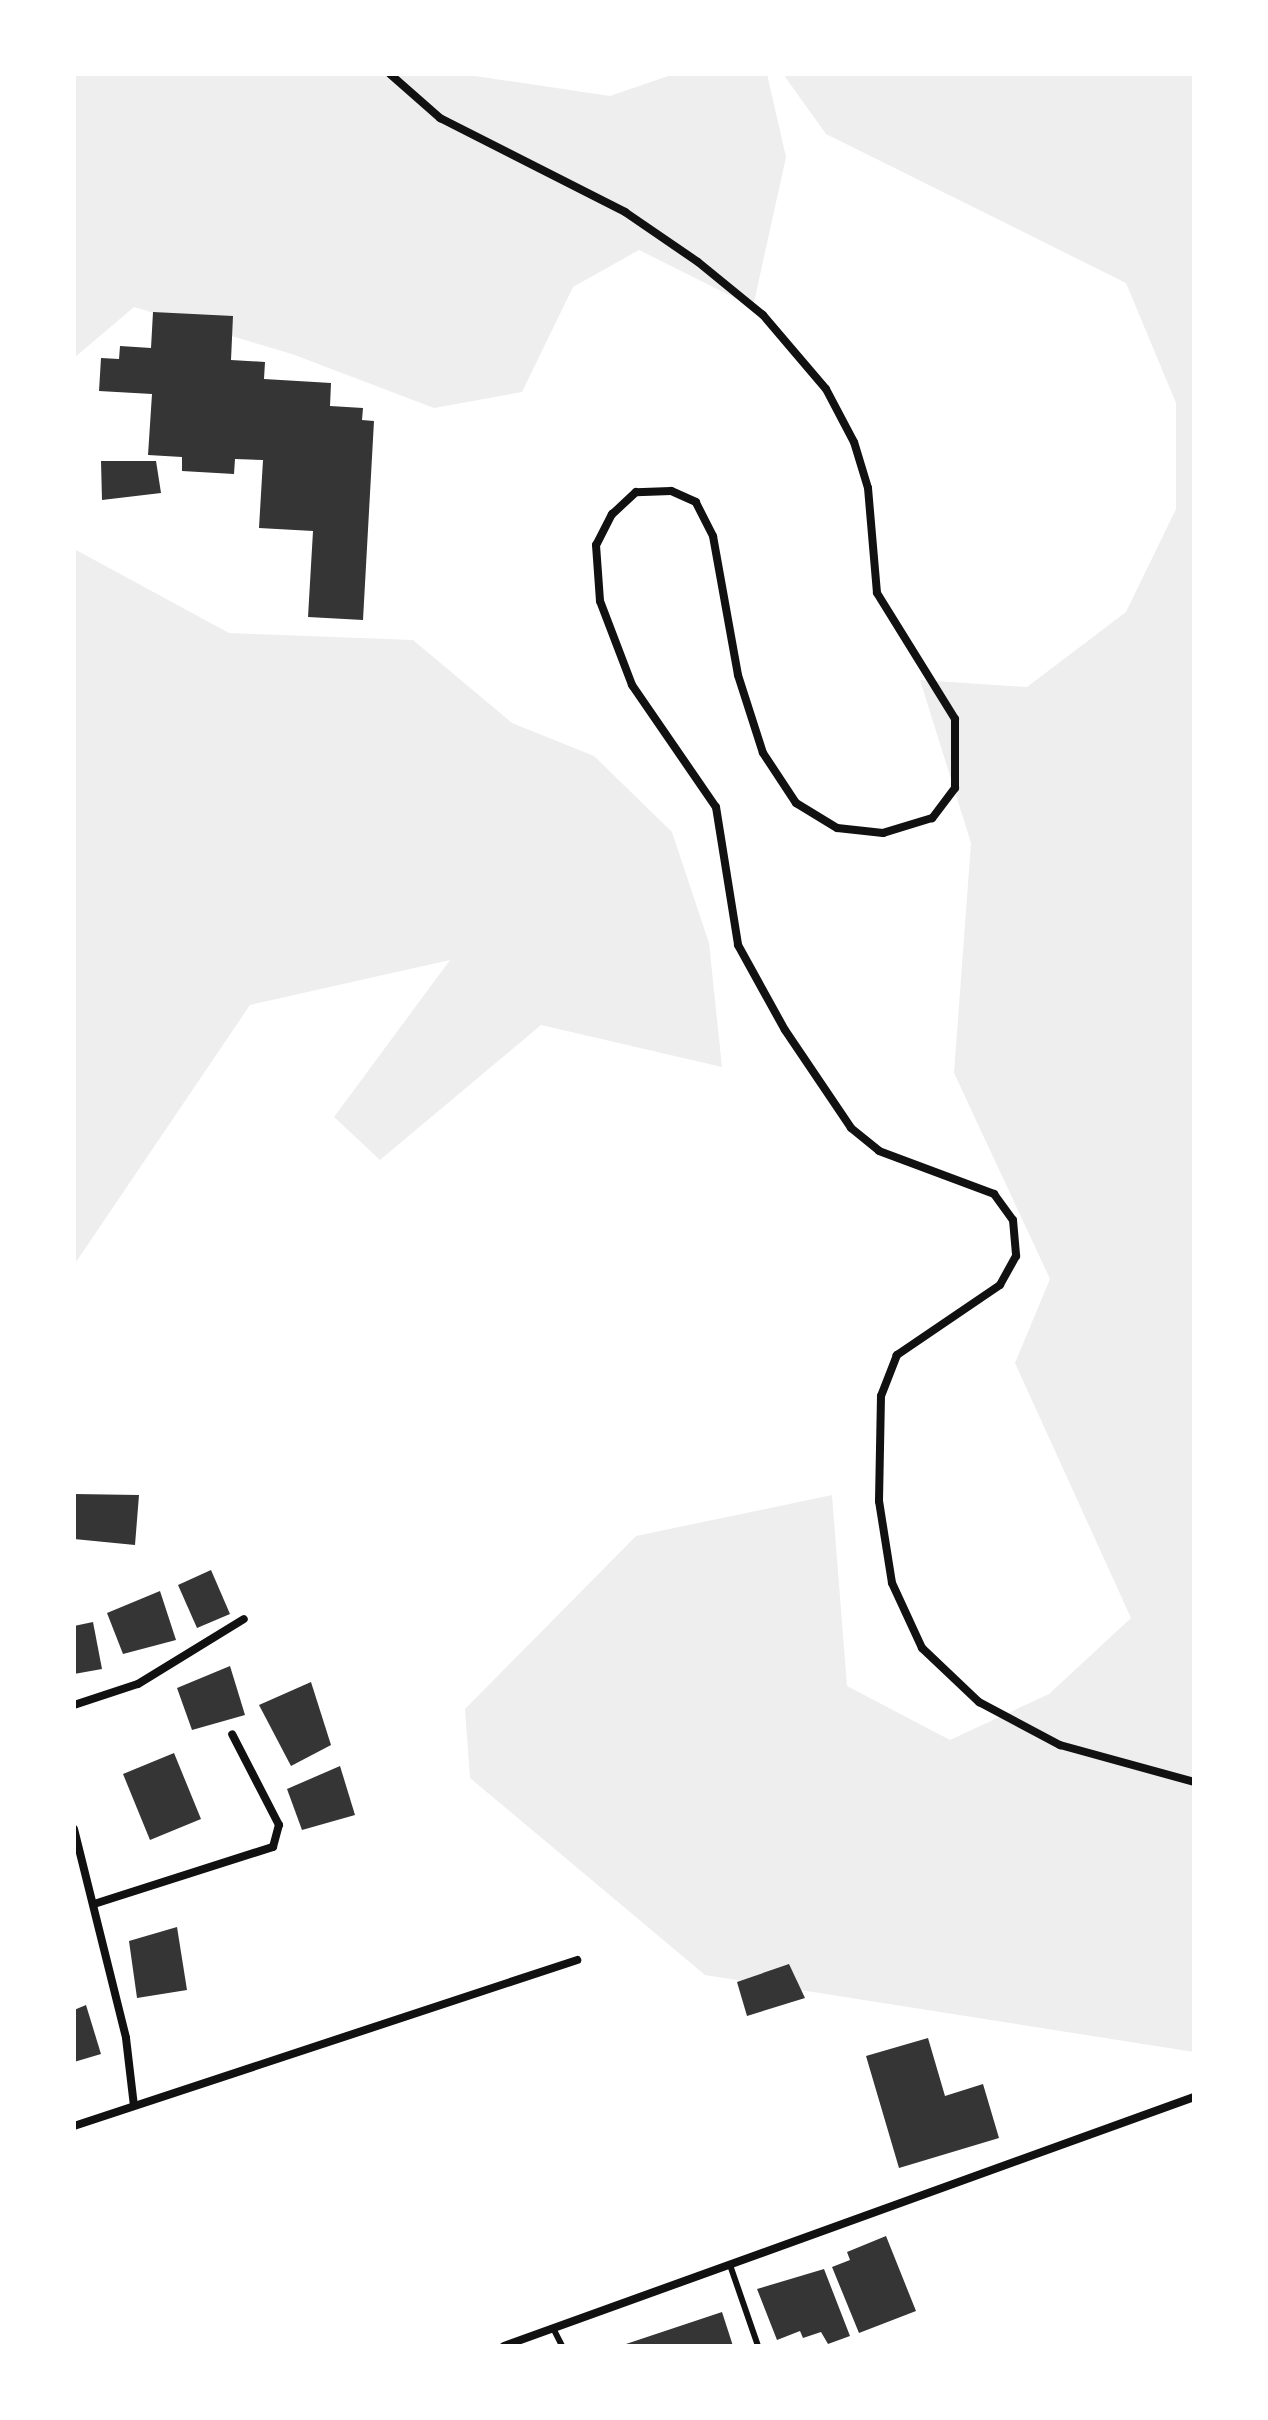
<!DOCTYPE html>
<html>
<head>
<meta charset="utf-8">
<style>
	body { margin:0 }
	#map { position:relative; width:1268px; height:2420px; overflow:hidden; background:#fff; font-family:Cabin,sans-serif }
	div>[style] { position:absolute }
	[style*='--x'] { left:calc(var(--x)*1px); top:calc(var(--y)*1px); width:calc(var(--w)*1px); rotate:calc(var(--a)*1deg) }
	.green>* { inset:0; background:#eee }
	.building>* { inset:0; background:#353535 }
	.service>* { height:6px; margin:-3px; padding:0 3px; transform-origin:3px; border-radius:3px; background:#111 }
	.minor>* { height:8px; margin:-4px; padding:0 4px; transform-origin:4px; border-radius:4px; background:#111 }
	span { translate:-50% -50%; white-space:nowrap; text-align:center; line-height:1.15; -webkit-text-stroke:7px #fff; paint-order:stroke }
	.frame { position:absolute; inset:0; border:76px solid #fff; pointer-events:none }
</style>
</head>
<body>
<div id="map">
	<div class="green">
		<div style="clip-path:polygon(74px 74px,462px 74px,610px 96px,674px 74px,767px 74px,786px 157px,753px 307px,639px 250px,573px 287px,522px 392px,434px 408px,292px 354px,134px 307px,74px 358px)"></div>
		<div style="clip-path:polygon(783px 74px,1194px 74px,1194px 2052px,705px 1975px,470px 1778px,465px 1709px,636px 1536px,832px 1495px,847px 1686px,950px 1740px,1049px 1694px,1131px 1618px,1015px 1363px,1050px 1279px,954px 1073px,971px 843px,920px 680px,1027px 687px,1126px 612px,1176px 509px,1176px 403px,1126px 283px,826px 134px)"></div>
		<div style="clip-path:polygon(74px 512px,76px 550px,229px 633px,413px 640px,512px 723px,594px 756px,672px 832px,709px 943px,722px 1067px,541px 1025px,380px 1160px,334px 1117px,450px 960px,250px 1005px,74px 1265px)"></div>
	</div>
	<div class="building">
		<div style="clip-path:polygon(153px 312px,233px 316px,231px 360px,265px 362px,264px 379px,331px 383px,330px 406px,363px 408px,362px 420px,374px 421px,363px 620px,308px 617px,313px 531px,259px 528px,263px 460px,235px 459px,234px 474px,182px 471px,182px 457px,148px 455px,152px 394px,99px 391px,101px 358px,119px 359px,120px 346px,151px 348px)"></div>
		<div style="clip-path:polygon(101px 461px,156px 461px,161px 493px,102px 500px)"></div>
		<div style="clip-path:polygon(74px 1494px,139px 1495px,135px 1545px,74px 1539px)"></div>
		<div style="clip-path:polygon(211px 1570px,230px 1614px,197px 1628px,178px 1585px)"></div>
		<div style="clip-path:polygon(160px 1591px,176px 1640px,123px 1654px,107px 1613px)"></div>
		<div style="clip-path:polygon(93px 1622px,102px 1669px,74px 1674px,74px 1626px)"></div>
		<div style="clip-path:polygon(230px 1666px,245px 1715px,192px 1730px,177px 1688px)"></div>
		<div style="clip-path:polygon(311px 1682px,331px 1745px,291px 1766px,259px 1705px)"></div>
		<div style="clip-path:polygon(174px 1753px,201px 1819px,150px 1840px,123px 1774px)"></div>
		<div style="clip-path:polygon(340px 1766px,355px 1815px,302px 1830px,287px 1789px)"></div>
		<div style="clip-path:polygon(177px 1927px,187px 1990px,137px 1998px,129px 1941px)"></div>
		<div style="clip-path:polygon(789px 1964px,805px 1998px,747px 2016px,737px 1982px)"></div>
		<div style="clip-path:polygon(86px 2005px,101px 2054px,74px 2062px,74px 2010px)"></div>
		<div style="clip-path:polygon(928px 2038px,945px 2096px,983px 2084px,999px 2138px,899px 2168px,866px 2056px)"></div>
		<div style="clip-path:polygon(886px 2236px,916px 2311px,859px 2333px,832px 2267px,850px 2260px,847px 2252px)"></div>
		<div style="clip-path:polygon(824px 2269px,850px 2336px,828px 2344px,821px 2332px,803px 2338px,800px 2331px,777px 2340px,757px 2289px)"></div>
		<div style="clip-path:polygon(722px 2312px,733px 2346px,624px 2346px,623px 2345px)"></div>
	</div>
	<div class="service">
		<div style="--x:730;--y:2265;--w:86;--a:70.9"></div>
		<div style="--x:553;--y:2328;--w:20;--a:63"></div>
	</div>
	<div class="minor">
		<div style="--x:390;--y:74;--w:67;--a:41.3"></div>
		<div style="--x:440;--y:118;--w:208;--a:26.9"></div>
		<div style="--x:625;--y:212;--w:88;--a:34.4"></div>
		<div style="--x:698;--y:262;--w:84;--a:39.2"></div>
		<div style="--x:763;--y:315;--w:97;--a:49.6"></div>
		<div style="--x:826;--y:389;--w:60;--a:62.2"></div>
		<div style="--x:854;--y:442;--w:48;--a:73.1"></div>
		<div style="--x:868;--y:488;--w:105;--a:85.1"></div>
		<div style="--x:877;--y:593;--w:148;--a:58.2"></div>
		<div style="--x:955;--y:719;--w:69;--a:90"></div>
		<div style="--x:955;--y:788;--w:38;--a:127"></div>
		<div style="--x:932;--y:818;--w:51;--a:163"></div>
		<div style="--x:883;--y:833;--w:46;--a:-173.8"></div>
		<div style="--x:837;--y:828;--w:48;--a:-148.6"></div>
		<div style="--x:796;--y:803;--w:60;--a:-123.4"></div>
		<div style="--x:763;--y:753;--w:82;--a:-107.8"></div>
		<div style="--x:738;--y:675;--w:141;--a:-100.2"></div>
		<div style="--x:713;--y:536;--w:38;--a:-117"></div>
		<div style="--x:696;--y:502;--w:27;--a:-156"></div>
		<div style="--x:671;--y:491;--w:35;--a:178"></div>
		<div style="--x:636;--y:492;--w:33;--a:137"></div>
		<div style="--x:612;--y:514;--w:35;--a:117"></div>
		<div style="--x:596;--y:545;--w:56;--a:85.9"></div>
		<div style="--x:600;--y:601;--w:90;--a:69.1"></div>
		<div style="--x:632;--y:685;--w:148;--a:55.5"></div>
		<div style="--x:716;--y:807;--w:140;--a:80.9"></div>
		<div style="--x:738;--y:945;--w:97;--a:61.1"></div>
		<div style="--x:785;--y:1030;--w:118;--a:56"></div>
		<div style="--x:851;--y:1128;--w:36;--a:39"></div>
		<div style="--x:879;--y:1151;--w:123;--a:20.5"></div>
		<div style="--x:994;--y:1194;--w:32;--a:54"></div>
		<div style="--x:1013;--y:1220;--w:36;--a:85"></div>
		<div style="--x:1016;--y:1256;--w:33;--a:119"></div>
		<div style="--x:1000;--y:1285;--w:125;--a:145.8"></div>
		<div style="--x:897;--y:1355;--w:44;--a:111.3"></div>
		<div style="--x:881;--y:1396;--w:105;--a:91.1"></div>
		<div style="--x:879;--y:1501;--w:83;--a:81"></div>
		<div style="--x:892;--y:1583;--w:72;--a:65.2"></div>
		<div style="--x:922;--y:1648;--w:79;--a:43.5"></div>
		<div style="--x:979;--y:1702;--w:92;--a:28"></div>
		<div style="--x:1060;--y:1745;--w:139;--a:15.4"></div>
		<div style="--x:74;--y:1705;--w:67;--a:-18.2"></div>
		<div style="--x:138;--y:1684;--w:124;--a:-31.5"></div>
		<div style="--x:74;--y:1829;--w:215;--a:76"></div>
		<div style="--x:126;--y:2038;--w:68;--a:83.3"></div>
		<div style="--x:94;--y:1904;--w:188;--a:-17.7"></div>
		<div style="--x:273;--y:1847;--w:23;--a:-75"></div>
		<div style="--x:279;--y:1825;--w:102;--a:-117.3"></div>
		<div style="--x:74;--y:2126;--w:530;--a:-18.26"></div>
		<div style="--x:504;--y:2346;--w:734;--a:-19.84"></div>
	</div>
	<div class="frame"></div>
</div>
</body>
</html>
